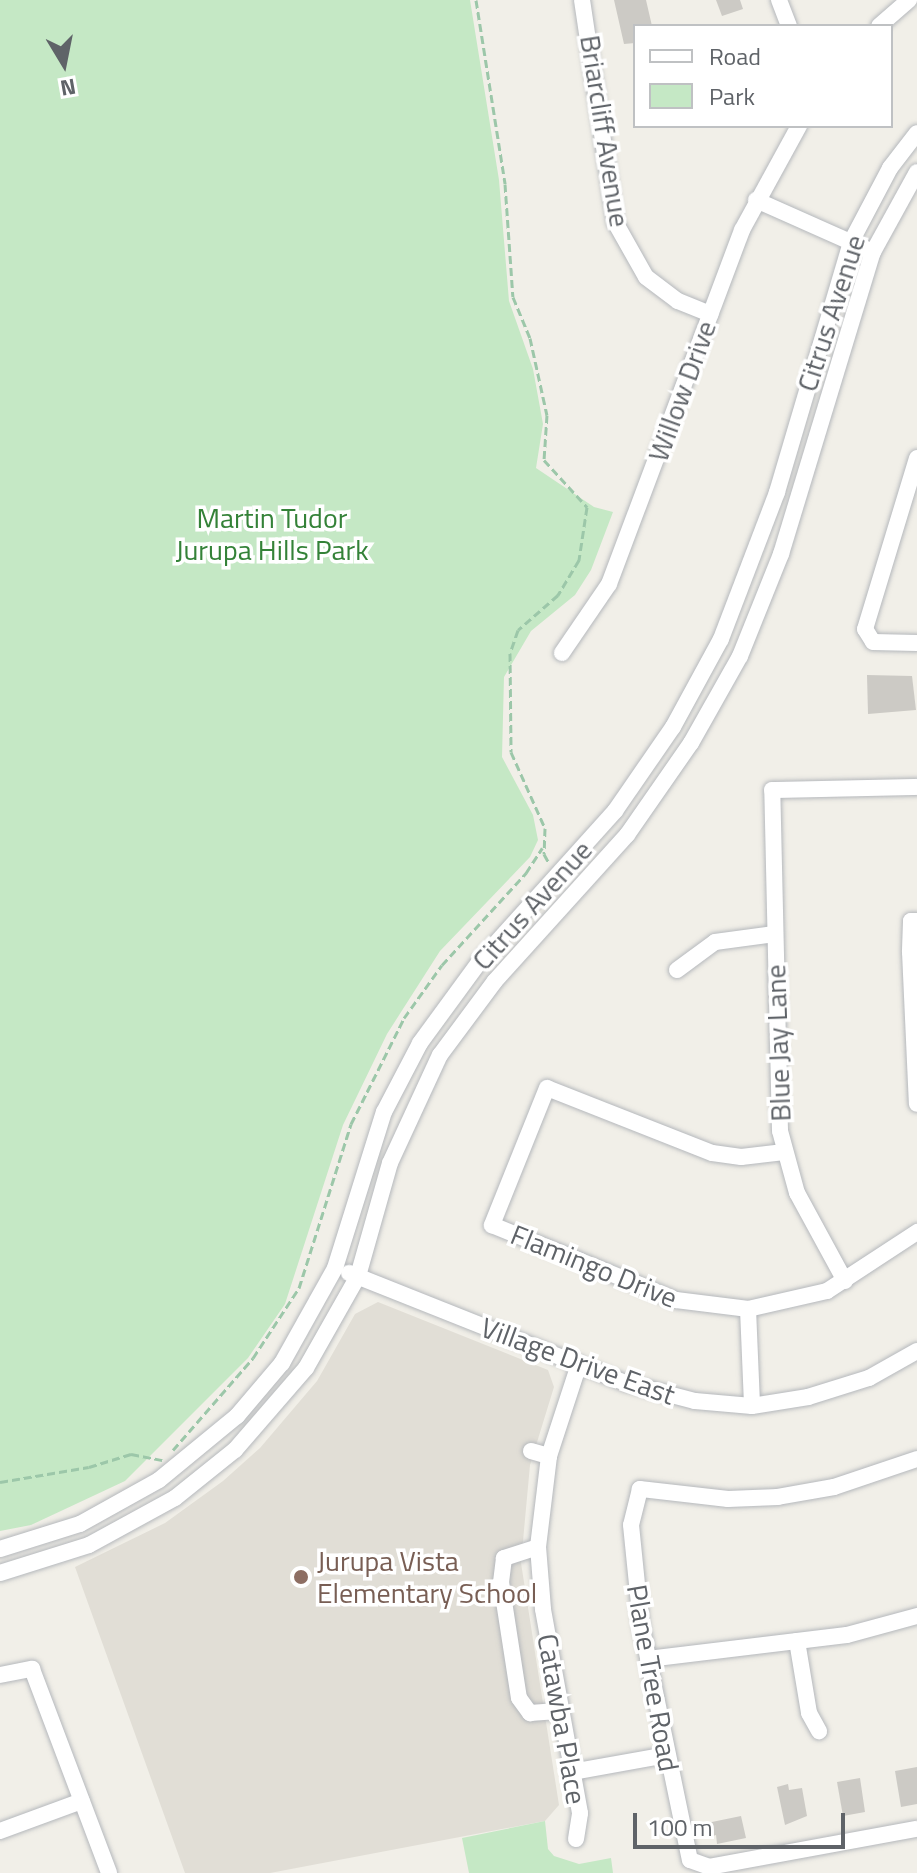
<!DOCTYPE html>
<html>
<head>
<meta charset="utf-8">
<style>
	body { margin:0 }
	#map { position:relative; width:917px; height:1873px; overflow:hidden; background:#f1efe8; font-family:"Titillium Web",sans-serif }
	div>[style] { position:absolute }
	[style*='--x'] { left:calc(var(--x)*1px); top:calc(var(--y)*1px); width:calc(var(--w)*1px); rotate:calc(var(--a)*1deg) }
	.education>* { inset:0; background:#e1ded6 }
	.green>* { inset:0; background:#c5e8c5 }
	.building>* { inset:0; background:#cccac5 }
	.path>* { height:3px; margin-top:-1.5px; transform-origin:0; background:repeating-linear-gradient(90deg,#9cc7a9 0 8px,transparent 0 12px) }
	.roads { filter:drop-shadow(0 0 2px #b5b8bc) drop-shadow(0 0 2px #b5b8bc) }
	.minor>* { height:16px; margin:-8px; padding:0 8px; transform-origin:8px; border-radius:8px; background:#fff }
	.dots>* { width:22px; height:22px; translate:-50% -50%; box-sizing:border-box; border:4px solid #fff; border-radius:50% }
	span { translate:-50% -50%; white-space:nowrap; text-align:center; line-height:1.15; -webkit-text-stroke:7px #fff; paint-order:stroke }
	.street-label { font-size:28px; color:#5f6368 }
	.park-label { font-size:28px; color:#348238 }
	.education-label { font-size:28px; color:#785e54 }
	.left { translate:0 -50%; text-align:left }
	.legend { position:absolute; left:633px; top:24px; width:260px; height:104px; box-sizing:border-box; background:#fff; border:2px solid #bfc1c3; margin:0; padding:10px 14px; list-style:none; font-size:24px; color:#5f6368 }
	.legend li { display:flex; align-items:center; gap:16px; height:40px }
	.legend b { width:40px; border:2px solid #bfc1c3 }
	.north { position:absolute; left:24px; top:24px; width:80px; height:80px; -webkit-text-stroke:6px #fff; paint-order:stroke; rotate:170deg; font-size:22px; font-weight:700; line-height:32px; text-align:center; color:#5f6368 }
	.north::after { content:''; display:block; margin:auto; width:28px; height:36px; background:#5f6368; clip-path:polygon(50% 0,100% 100%,50% 72%,0 100%) }
	.scale { position:absolute; left:633px; top:1813px; width:212px; height:36px; box-sizing:border-box; border:4px solid #5f6368; border-top:0; padding-left:10px; font-size:24px; line-height:28px; white-space:nowrap; color:#5f6368; -webkit-text-stroke:6px #fff; paint-order:stroke }
</style>
</head>
<body>
<div id="map">
	<div class="education">
		<div style="clip-path:polygon(378px 1302px,548px 1370px,554px 1387px,530px 1465px,521px 1563px,559px 1805px,545px 1821px,270px 1873px,185px 1873px,75px 1567px,165px 1523px,223px 1481px,260px 1448px,317px 1381px,355px 1314px)"></div>
	</div>
	<div class="green">
		<div style="clip-path:polygon(0 0,470px 0,499px 180px,509px 301px,533px 369px,543px 424px,536px 468px,594px 507px,613px 512px,591px 570px,575px 595px,531px 631px,504px 677px,502px 757px,533px 815px,538px 840px,530px 857px,440px 951px,387px 1034px,343px 1125px,285px 1304px,248px 1358px,125px 1481px,31px 1525px,0 1531px)"></div>
		<div style="clip-path:polygon(545px 1821px,548px 1849px,554px 1856px,579px 1864px,611px 1858px,613px 1873px,469px 1873px,462px 1838px)"></div>
	</div>
	<div class="building">
		<div style="clip-path:polygon(614px 0,646px 0,652px 26px,635px 26px,635px 43px,624px 44px)"></div>
		<div style="clip-path:polygon(716px 0,740px 0,743px 9px,722px 16px)"></div>
		<div style="clip-path:polygon(867px 675px,912px 676px,916px 710px,868px 714px)"></div>
		<div style="clip-path:polygon(917px 1767px,917px 1804px,901px 1807px,895px 1771px)"></div>
		<div style="clip-path:polygon(860px 1778px,865px 1812px,843px 1816px,837px 1782px)"></div>
		<div style="clip-path:polygon(788px 1784px,789px 1790px,802px 1788px,807px 1816px,785px 1825px,777px 1787px)"></div>
		<div style="clip-path:polygon(741px 1816px,746px 1838px,717px 1844px,716px 1835px,710px 1837px,707px 1823px)"></div>
	</div>
	<div class="path">
		<div style="--x:476;--y:0;--w:186;--a:81"></div>
		<div style="--x:505;--y:184;--w:113;--a:86"></div>
		<div style="--x:513;--y:297;--w:44;--a:67.5"></div>
		<div style="--x:530;--y:338;--w:79;--a:77.6"></div>
		<div style="--x:547;--y:415;--w:45;--a:93.8"></div>
		<div style="--x:544;--y:460;--w:64;--a:47.5"></div>
		<div style="--x:587;--y:507;--w:54;--a:98.6"></div>
		<div style="--x:579;--y:560;--w:41;--a:121"></div>
		<div style="--x:558;--y:595;--w:53;--a:138.8"></div>
		<div style="--x:518;--y:630;--w:24;--a:109"></div>
		<div style="--x:510;--y:653;--w:99;--a:89.4"></div>
		<div style="--x:511;--y:752;--w:83;--a:65.9"></div>
		<div style="--x:545;--y:828;--w:26;--a:92"></div>
		<div style="--x:544;--y:854;--w:10;--a:61"></div>
		<div style="--x:173;--y:1450;--w:122;--a:-49"></div>
		<div style="--x:253;--y:1358;--w:84;--a:-56.7"></div>
		<div style="--x:299;--y:1288;--w:172;--a:-72.4"></div>
		<div style="--x:351;--y:1124;--w:119;--a:-63.4"></div>
		<div style="--x:404;--y:1018;--w:65;--a:-54.4"></div>
		<div style="--x:442;--y:965;--w:125;--a:-47.6"></div>
		<div style="--x:526;--y:873;--w:30;--a:-57"></div>
		<div style="--x:0;--y:1482;--w:90;--a:-9.6"></div>
		<div style="--x:89;--y:1467;--w:44;--a:-17.2"></div>
		<div style="--x:131;--y:1454;--w:32;--a:11"></div>
	</div>
	<div class="roads">
		<div class="minor">
			<div style="--x:582;--y:0;--w:224;--a:81.5"></div>
			<div style="--x:615;--y:222;--w:63;--a:60.6"></div>
			<div style="--x:646;--y:277;--w:40;--a:37"></div>
			<div style="--x:678;--y:301;--w:35;--a:22"></div>
			<div style="--x:779;--y:0;--w:28;--a:69"></div>
			<div style="--x:879;--y:26;--w:40;--a:-41"></div>
			<div style="--x:756;--y:200;--w:128;--a:24"></div>
			<div style="--x:917;--y:458;--w:179;--a:106.9"></div>
			<div style="--x:865;--y:629;--w:15;--a:58"></div>
			<div style="--x:873;--y:642;--w:44;--a:1.3"></div>
			<div style="--x:562;--y:653;--w:83;--a:-55.7"></div>
			<div style="--x:609;--y:584;--w:378;--a:-69.4"></div>
			<div style="--x:742;--y:230;--w:119;--a:-61.3"></div>
			<div style="--x:917;--y:921;--w:6;--a:180"></div>
			<div style="--x:911;--y:921;--w:31;--a:92"></div>
			<div style="--x:910;--y:952;--w:152;--a:87.4"></div>
			<div style="--x:677;--y:970;--w:47;--a:-36.4"></div>
			<div style="--x:715;--y:942;--w:60;--a:-7.7"></div>
			<div style="--x:784;--y:1152;--w:43;--a:173.4"></div>
			<div style="--x:741;--y:1157;--w:29;--a:-172"></div>
			<div style="--x:712;--y:1153;--w:177;--a:-158.5"></div>
			<div style="--x:547;--y:1088;--w:148;--a:111.9"></div>
			<div style="--x:492;--y:1225;--w:199;--a:22.2"></div>
			<div style="--x:676;--y:1300;--w:73;--a:7.1"></div>
			<div style="--x:748;--y:1309;--w:81;--a:-12.8"></div>
			<div style="--x:827;--y:1291;--w:108;--a:-33.2"></div>
			<div style="--x:349;--y:1273;--w:298;--a:21.7"></div>
			<div style="--x:626;--y:1383;--w:71;--a:14.6"></div>
			<div style="--x:695;--y:1401;--w:57;--a:5"></div>
			<div style="--x:752;--y:1406;--w:57;--a:-9.1"></div>
			<div style="--x:808;--y:1397;--w:64;--a:-17.3"></div>
			<div style="--x:869;--y:1378;--w:55;--a:-29.4"></div>
			<div style="--x:845;--y:1281;--w:100;--a:-118.6"></div>
			<div style="--x:797;--y:1193;--w:64;--a:-105.3"></div>
			<div style="--x:780;--y:1131;--w:341;--a:-91.3"></div>
			<div style="--x:772;--y:790;--w:145;--a:-1.2"></div>
			<div style="--x:748;--y:1309;--w:97;--a:87.6"></div>
			<div style="--x:531;--y:1451;--w:19;--a:16"></div>
			<div style="--x:917;--y:1459;--w:88;--a:161.4"></div>
			<div style="--x:834;--y:1487;--w:57;--a:169.9"></div>
			<div style="--x:778;--y:1497;--w:50;--a:177.7"></div>
			<div style="--x:728;--y:1499;--w:89;--a:-173.5"></div>
			<div style="--x:640;--y:1489;--w:37;--a:104"></div>
			<div style="--x:631;--y:1525;--w:100;--a:84.2"></div>
			<div style="--x:641;--y:1624;--w:241;--a:78.3"></div>
			<div style="--x:690;--y:1860;--w:20;--a:20"></div>
			<div style="--x:709;--y:1867;--w:211;--a:-10.4"></div>
			<div style="--x:538;--y:1547;--w:36;--a:162"></div>
			<div style="--x:504;--y:1558;--w:24;--a:97"></div>
			<div style="--x:501;--y:1582;--w:117;--a:81.2"></div>
			<div style="--x:519;--y:1698;--w:19;--a:54"></div>
			<div style="--x:530;--y:1713;--w:31;--a:-4"></div>
			<div style="--x:0;--y:1549;--w:84;--a:-17.4"></div>
			<div style="--x:80;--y:1524;--w:90;--a:-29.1"></div>
			<div style="--x:159;--y:1480;--w:101;--a:-39.4"></div>
			<div style="--x:237;--y:1416;--w:70;--a:-49.7"></div>
			<div style="--x:282;--y:1363;--w:109;--a:-60.8"></div>
			<div style="--x:335;--y:1268;--w:164;--a:-72.6"></div>
			<div style="--x:384;--y:1112;--w:78;--a:-62.4"></div>
			<div style="--x:420;--y:1043;--w:102;--a:-53.8"></div>
			<div style="--x:480;--y:961;--w:202;--a:-48"></div>
			<div style="--x:615;--y:811;--w:102;--a:-55.4"></div>
			<div style="--x:673;--y:727;--w:100;--a:-61.4"></div>
			<div style="--x:721;--y:639;--w:157;--a:-69.1"></div>
			<div style="--x:777;--y:492;--w:261;--a:-73.5"></div>
			<div style="--x:851;--y:242;--w:84;--a:-62.2"></div>
			<div style="--x:890;--y:168;--w:44;--a:-52.4"></div>
			<div style="--x:0;--y:1573;--w:93;--a:-17.5"></div>
			<div style="--x:89;--y:1545;--w:98;--a:-28.7"></div>
			<div style="--x:175;--y:1498;--w:77;--a:-38.7"></div>
			<div style="--x:235;--y:1450;--w:108;--a:-49.1"></div>
			<div style="--x:306;--y:1368;--w:106;--a:-60.5"></div>
			<div style="--x:358;--y:1276;--w:117;--a:-74.2"></div>
			<div style="--x:390;--y:1163;--w:119;--a:-65.2"></div>
			<div style="--x:440;--y:1055;--w:92;--a:-53.4"></div>
			<div style="--x:495;--y:981;--w:197;--a:-47.9"></div>
			<div style="--x:627;--y:835;--w:112;--a:-55.2"></div>
			<div style="--x:691;--y:743;--w:100;--a:-60.6"></div>
			<div style="--x:740;--y:656;--w:110;--a:-68.1"></div>
			<div style="--x:781;--y:554;--w:316;--a:-73.1"></div>
			<div style="--x:873;--y:252;--w:91;--a:-61.2"></div>
			<div style="--x:797;--y:1641;--w:73;--a:80.5"></div>
			<div style="--x:809;--y:1713;--w:21;--a:61"></div>
			<div style="--x:648;--y:1659;--w:200;--a:-6.9"></div>
			<div style="--x:847;--y:1635;--w:73;--a:-15.2"></div>
			<div style="--x:0;--y:1675;--w:33;--a:-11"></div>
			<div style="--x:32;--y:1669;--w:218;--a:69.3"></div>
			<div style="--x:572;--y:1772;--w:97;--a:-10.1"></div>
			<div style="--x:0;--y:1831;--w:87;--a:-20.1"></div>
			<div style="--x:576;--y:1839;--w:26;--a:-81"></div>
			<div style="--x:580;--y:1813;--w:207;--a:-100.3"></div>
			<div style="--x:543;--y:1609;--w:62;--a:-94.6"></div>
			<div style="--x:538;--y:1547;--w:92;--a:-83.1"></div>
			<div style="--x:549;--y:1456;--w:97;--a:-71.9"></div>
		</div>
	</div>
	<div class="dots">
		<div style="left:301px;top:1577px;background:#8d6e63"></div>
	</div>
	<div class="street-label">
		<span style="left:605px;top:131px;rotate:81deg">Briarcliff Avenue</span>
		<span style="left:831px;top:313px;rotate:-72deg">Citrus Avenue</span>
		<span style="left:682px;top:391px;rotate:-70deg">Willow Drive</span>
		<span style="left:532px;top:905px;rotate:-48deg">Citrus Avenue</span>
		<span style="left:778px;top:1043px;rotate:-92deg">Blue Jay Lane</span>
		<span style="left:594px;top:1266px;rotate:22deg">Flamingo Drive</span>
		<span style="left:578px;top:1361px;rotate:20deg">Village Drive East</span>
		<span style="left:653px;top:1678px;rotate:80deg">Plane Tree Road</span>
		<span style="left:562px;top:1719px;rotate:80deg">Catawba Place</span>
	</div>
	<div class="park-label">
		<span style="left:272px;top:534px">Martin Tudor<br>Jurupa Hills Park</span>
	</div>
	<div class="education-label">
		<span class="left" style="left:317px;top:1577px">Jurupa Vista<br>Elementary School</span>
	</div>
	<ul class="legend">
	<li><b style="height:10px;background:#fff"></b>Road</li>
	<li><b style="height:22px;background:#c5e8c5"></b>Park</li>
	</ul>
	<div class="north">N</div>
	<div class="scale">100 m</div>
</div>
</body>
</html>
